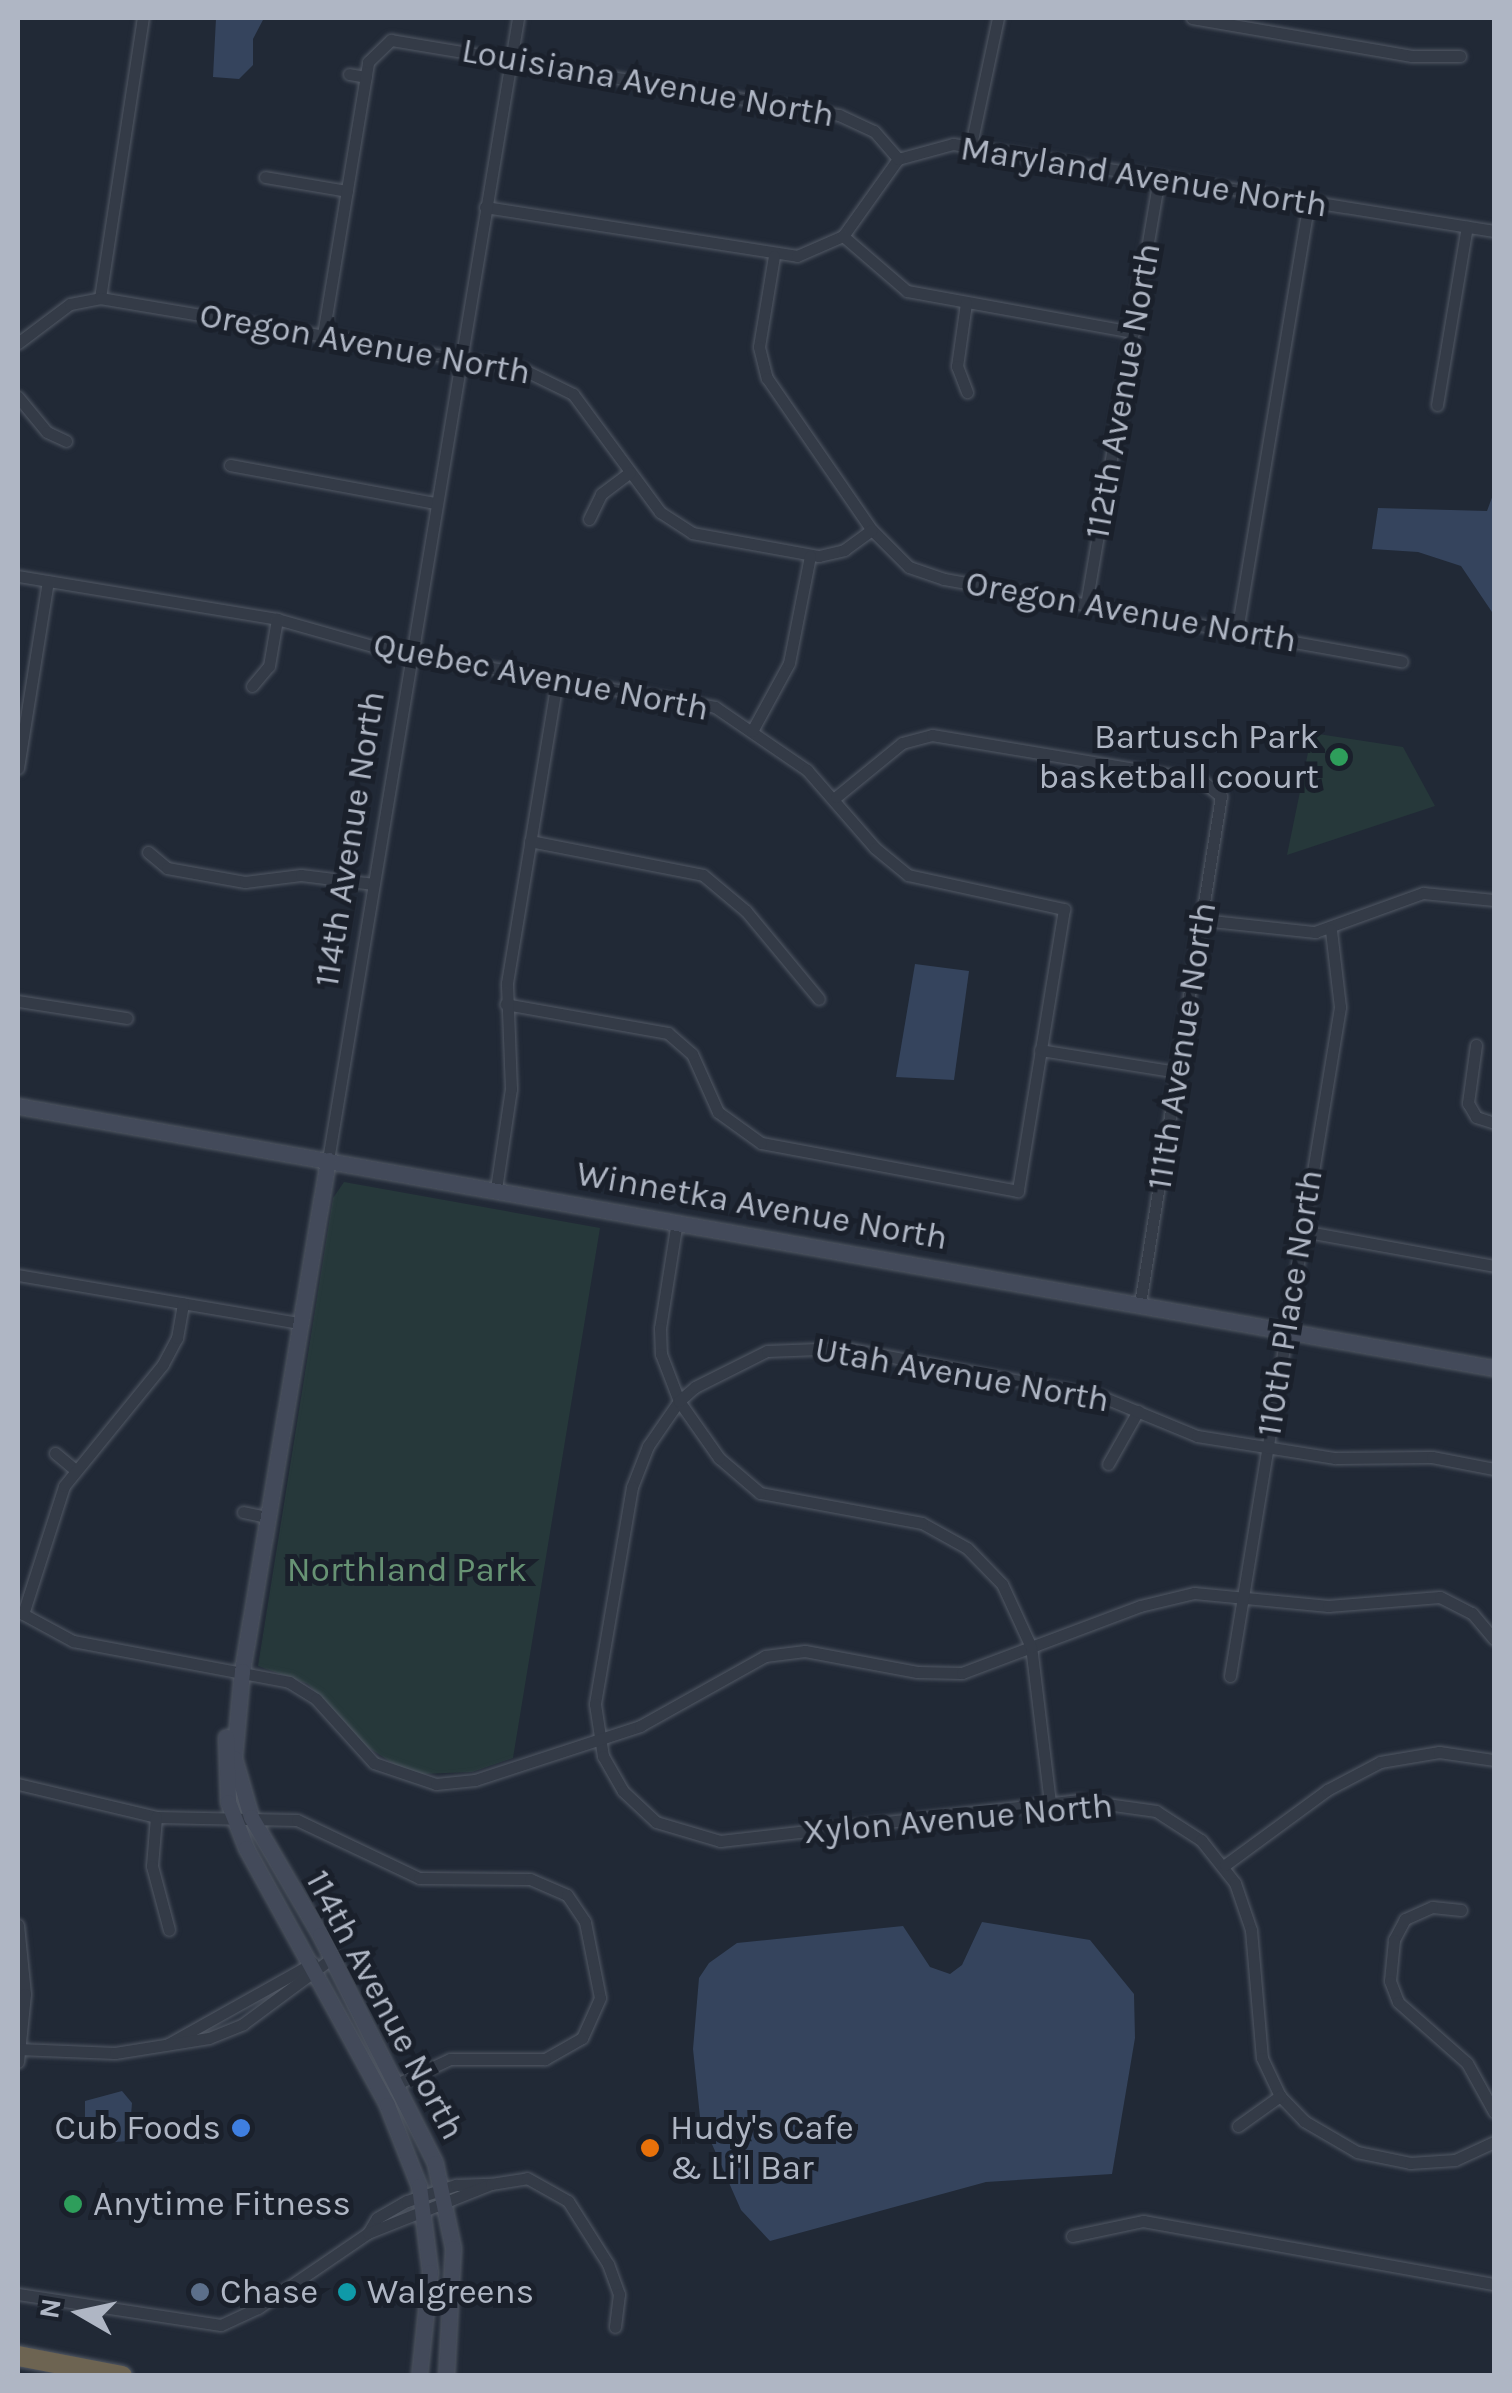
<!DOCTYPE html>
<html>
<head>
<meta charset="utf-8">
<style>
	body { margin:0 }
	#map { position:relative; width:1512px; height:2393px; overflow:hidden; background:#212936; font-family:Karla,sans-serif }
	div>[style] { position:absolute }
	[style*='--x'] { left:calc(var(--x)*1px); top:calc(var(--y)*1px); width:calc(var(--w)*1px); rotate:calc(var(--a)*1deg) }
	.green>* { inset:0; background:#26383a }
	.water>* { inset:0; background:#35445d }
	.roads { filter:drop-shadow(0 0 2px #525965) drop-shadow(0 0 2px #525965) }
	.street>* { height:11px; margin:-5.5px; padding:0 5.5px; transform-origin:5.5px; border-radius:5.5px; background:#343b47 }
	.secondary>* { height:15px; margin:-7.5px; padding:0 7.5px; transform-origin:7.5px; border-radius:7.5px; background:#434a5a }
	.highway>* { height:20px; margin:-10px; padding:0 10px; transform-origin:10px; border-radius:10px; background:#6d6452 }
	.dots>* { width:28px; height:28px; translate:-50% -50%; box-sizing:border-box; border:5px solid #1a202b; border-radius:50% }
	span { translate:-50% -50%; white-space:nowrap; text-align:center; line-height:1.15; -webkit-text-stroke:10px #1a202b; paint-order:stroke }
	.street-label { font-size:35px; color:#afb6c4 }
	.poi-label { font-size:35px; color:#afb6c4 }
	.right { translate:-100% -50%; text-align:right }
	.left { translate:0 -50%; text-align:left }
	.park-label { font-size:35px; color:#679374 }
	.frame { position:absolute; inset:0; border:20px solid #afb6c4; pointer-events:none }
	.north { position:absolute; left:30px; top:2263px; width:100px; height:100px; -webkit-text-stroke:8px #1a202b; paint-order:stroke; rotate:279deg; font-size:28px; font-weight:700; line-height:40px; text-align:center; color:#afb6c4 }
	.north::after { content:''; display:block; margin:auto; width:35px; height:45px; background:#afb6c4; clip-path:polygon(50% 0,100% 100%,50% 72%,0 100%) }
</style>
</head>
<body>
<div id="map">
	<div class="green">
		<div style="clip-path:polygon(1312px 733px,1403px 747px,1435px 806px,1287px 855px)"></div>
		<div style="clip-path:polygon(344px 1182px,600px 1228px,513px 1758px,472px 1772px,421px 1774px,397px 1766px,363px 1744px,308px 1684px,258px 1666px,333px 1198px)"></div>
	</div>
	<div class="water">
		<div style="clip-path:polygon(216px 18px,264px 18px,253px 39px,253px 65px,239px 79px,213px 77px)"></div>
		<div style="clip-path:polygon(1494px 492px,1494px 615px,1461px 566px,1418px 552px,1372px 549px,1378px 508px,1487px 511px)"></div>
		<div style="clip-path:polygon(915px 964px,969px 971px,954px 1080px,896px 1077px)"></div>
		<div style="clip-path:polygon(982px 1922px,1090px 1940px,1134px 1994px,1135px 2038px,1112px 2174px,986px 2182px,770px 2241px,741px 2210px,700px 2117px,693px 2049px,699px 1978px,709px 1963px,737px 1943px,903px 1926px,930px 1967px,950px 1974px,962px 1965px)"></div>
		<div style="clip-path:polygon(122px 2091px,132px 2103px,129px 2141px,85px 2144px,85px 2101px)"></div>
	</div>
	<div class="roads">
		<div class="street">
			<div style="--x:1192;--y:18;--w:223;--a:9.8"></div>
			<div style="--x:1412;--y:56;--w:48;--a:0"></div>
			<div style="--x:349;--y:74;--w:17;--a:10"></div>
			<div style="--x:971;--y:145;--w:130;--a:-78"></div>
			<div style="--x:265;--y:177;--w:83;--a:9.7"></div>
			<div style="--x:485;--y:207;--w:316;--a:8.9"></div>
			<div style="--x:797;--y:256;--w:50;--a:-23.5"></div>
			<div style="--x:843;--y:236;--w:95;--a:-54.5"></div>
			<div style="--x:898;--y:159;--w:57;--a:-15.3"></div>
			<div style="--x:953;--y:144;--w:548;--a:9.14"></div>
			<div style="--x:843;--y:236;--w:84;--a:40.7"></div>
			<div style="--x:907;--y:291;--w:230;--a:10.3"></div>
			<div style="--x:774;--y:256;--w:92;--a:99.4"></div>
			<div style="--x:759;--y:347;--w:32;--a:76"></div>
			<div style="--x:767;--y:378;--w:185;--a:55.4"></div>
			<div style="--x:872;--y:530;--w:52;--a:45"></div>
			<div style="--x:909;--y:567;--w:37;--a:19"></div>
			<div style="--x:944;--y:579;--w:465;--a:10.2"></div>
			<div style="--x:100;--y:298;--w:283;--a:-81.3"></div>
			<div style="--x:966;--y:303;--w:64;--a:98.1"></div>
			<div style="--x:957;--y:366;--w:28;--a:69"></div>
			<div style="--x:323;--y:335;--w:277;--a:-80.6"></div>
			<div style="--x:368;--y:62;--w:32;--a:-44"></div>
			<div style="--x:391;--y:40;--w:454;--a:9.5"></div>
			<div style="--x:839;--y:115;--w:38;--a:25"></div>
			<div style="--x:874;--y:131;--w:37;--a:49"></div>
			<div style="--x:18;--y:343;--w:65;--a:-36.9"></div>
			<div style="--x:70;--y:304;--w:31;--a:-11"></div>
			<div style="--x:100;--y:298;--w:428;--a:9.6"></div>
			<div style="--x:522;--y:369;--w:57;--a:26.1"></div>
			<div style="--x:573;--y:394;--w:147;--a:53.6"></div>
			<div style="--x:660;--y:512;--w:38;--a:33"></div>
			<div style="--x:692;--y:533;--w:129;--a:10.3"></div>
			<div style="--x:819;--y:556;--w:26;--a:-13"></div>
			<div style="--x:844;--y:550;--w:34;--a:-36"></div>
			<div style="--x:18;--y:397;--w:45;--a:50.4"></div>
			<div style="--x:47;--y:432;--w:21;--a:25"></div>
			<div style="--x:1437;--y:405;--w:181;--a:-80.5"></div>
			<div style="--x:230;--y:465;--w:209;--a:10.5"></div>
			<div style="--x:589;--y:519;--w:28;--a:-64"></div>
			<div style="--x:601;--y:494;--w:36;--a:-37"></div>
			<div style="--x:18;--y:576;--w:263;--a:9.4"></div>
			<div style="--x:277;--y:619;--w:110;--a:15.8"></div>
			<div style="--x:383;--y:649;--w:337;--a:9.9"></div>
			<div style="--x:715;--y:707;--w:112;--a:34.4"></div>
			<div style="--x:807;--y:770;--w:103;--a:48.9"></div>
			<div style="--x:875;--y:848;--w:43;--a:39.3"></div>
			<div style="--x:908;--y:875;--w:160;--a:12.3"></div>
			<div style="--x:1064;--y:909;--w:286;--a:99.3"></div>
			<div style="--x:1018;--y:1191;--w:261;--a:-169.4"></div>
			<div style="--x:761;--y:1143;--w:53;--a:-144.2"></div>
			<div style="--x:718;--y:1112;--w:64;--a:-114.1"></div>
			<div style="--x:692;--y:1054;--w:32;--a:-139"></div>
			<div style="--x:668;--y:1033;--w:165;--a:-169.9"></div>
			<div style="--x:1086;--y:605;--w:433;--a:-80.3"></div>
			<div style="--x:1237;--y:631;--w:434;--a:-80.5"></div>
			<div style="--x:252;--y:686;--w:26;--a:-50"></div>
			<div style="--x:269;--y:666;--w:48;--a:-80.3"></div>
			<div style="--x:752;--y:731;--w:77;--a:-61.4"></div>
			<div style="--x:789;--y:663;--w:109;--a:-78.9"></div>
			<div style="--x:18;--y:768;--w:189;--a:-80.9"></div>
			<div style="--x:836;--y:797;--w:85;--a:-39.3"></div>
			<div style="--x:902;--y:743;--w:31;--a:-15"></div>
			<div style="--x:932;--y:735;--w:273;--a:9.5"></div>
			<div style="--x:1201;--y:780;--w:26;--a:39"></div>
			<div style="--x:1221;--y:796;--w:514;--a:99.06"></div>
			<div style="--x:530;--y:841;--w:176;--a:11.1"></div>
			<div style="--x:703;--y:875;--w:56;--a:39.9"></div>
			<div style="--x:746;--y:911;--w:114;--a:50.3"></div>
			<div style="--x:148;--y:852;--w:25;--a:40"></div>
			<div style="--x:167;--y:868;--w:79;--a:10.2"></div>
			<div style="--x:245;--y:882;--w:56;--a:-7.1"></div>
			<div style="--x:301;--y:875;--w:73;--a:7.1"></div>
			<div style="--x:1202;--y:920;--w:114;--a:6.1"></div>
			<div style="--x:1315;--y:932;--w:115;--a:-19.9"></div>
			<div style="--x:1423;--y:893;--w:71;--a:5.6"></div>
			<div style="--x:18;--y:1001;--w:110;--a:8.9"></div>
			<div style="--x:1476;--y:1045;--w:59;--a:97.9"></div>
			<div style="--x:1468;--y:1103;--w:16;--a:60"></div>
			<div style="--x:1476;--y:1117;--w:19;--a:18"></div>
			<div style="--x:1040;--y:1050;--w:139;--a:9.1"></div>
			<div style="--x:328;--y:1160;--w:1158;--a:-80.55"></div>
			<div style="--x:496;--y:1189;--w:101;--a:-81.5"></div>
			<div style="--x:511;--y:1089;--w:106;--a:-92.2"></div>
			<div style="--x:507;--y:983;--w:307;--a:-80.6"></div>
			<div style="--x:677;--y:1221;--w:108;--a:99"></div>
			<div style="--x:660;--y:1328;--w:26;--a:88"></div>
			<div style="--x:661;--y:1354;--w:50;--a:69"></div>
			<div style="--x:679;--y:1401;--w:55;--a:124.6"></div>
			<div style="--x:648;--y:1446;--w:44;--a:111.3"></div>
			<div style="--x:632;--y:1487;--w:220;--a:99.7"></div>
			<div style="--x:595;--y:1704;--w:53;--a:81.3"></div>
			<div style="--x:603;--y:1756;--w:40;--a:60.3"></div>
			<div style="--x:623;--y:1791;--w:45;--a:43.2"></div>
			<div style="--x:656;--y:1822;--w:67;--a:16.5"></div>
			<div style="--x:720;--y:1841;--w:360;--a:-6.5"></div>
			<div style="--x:1078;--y:1800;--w:79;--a:8"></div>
			<div style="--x:1156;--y:1811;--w:54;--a:32.8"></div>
			<div style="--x:1201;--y:1840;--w:55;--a:51.7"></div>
			<div style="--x:1235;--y:1883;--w:50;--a:71.2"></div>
			<div style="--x:1251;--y:1930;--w:128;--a:85.1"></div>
			<div style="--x:1262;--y:2058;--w:42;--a:64.7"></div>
			<div style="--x:1280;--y:2096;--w:35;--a:46"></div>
			<div style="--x:1304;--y:2121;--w:61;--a:30.3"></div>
			<div style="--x:1357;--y:2152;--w:54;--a:11.7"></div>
			<div style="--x:1410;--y:2163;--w:45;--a:-3.8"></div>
			<div style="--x:1455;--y:2160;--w:43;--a:-24.8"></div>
			<div style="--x:1302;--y:1231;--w:195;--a:10.3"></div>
			<div style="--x:18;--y:1275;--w:286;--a:9.7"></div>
			<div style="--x:55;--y:1453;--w:25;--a:40"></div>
			<div style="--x:1108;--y:1464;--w:61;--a:-60.5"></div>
			<div style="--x:243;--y:1512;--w:25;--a:12"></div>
			<div style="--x:23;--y:1614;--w:57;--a:28.4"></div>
			<div style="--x:73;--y:1641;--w:220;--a:10.7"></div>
			<div style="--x:289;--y:1682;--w:32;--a:32"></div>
			<div style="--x:316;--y:1699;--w:86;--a:47.8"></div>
			<div style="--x:374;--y:1763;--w:65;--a:18.7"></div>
			<div style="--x:436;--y:1784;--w:39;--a:-6"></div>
			<div style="--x:475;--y:1780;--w:174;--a:-18.1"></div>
			<div style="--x:640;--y:1726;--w:143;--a:-29.2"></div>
			<div style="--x:765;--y:1656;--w:40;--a:-7.1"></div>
			<div style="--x:805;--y:1651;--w:114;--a:10.6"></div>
			<div style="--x:917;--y:1672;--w:45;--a:1.3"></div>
			<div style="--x:962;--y:1673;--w:190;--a:-20.6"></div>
			<div style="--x:1140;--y:1606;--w:56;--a:-13.5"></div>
			<div style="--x:1194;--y:1593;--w:135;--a:5.5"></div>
			<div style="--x:1328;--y:1606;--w:112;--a:-4.6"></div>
			<div style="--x:1440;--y:1597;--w:36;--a:27"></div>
			<div style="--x:1472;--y:1613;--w:34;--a:50"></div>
			<div style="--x:23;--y:1614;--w:134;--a:-72.2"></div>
			<div style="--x:64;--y:1486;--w:157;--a:-50.9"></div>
			<div style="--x:163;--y:1364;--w:30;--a:-62"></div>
			<div style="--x:177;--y:1338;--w:35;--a:-80"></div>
			<div style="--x:1230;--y:1676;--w:678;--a:-80.66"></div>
			<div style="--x:1340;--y:1007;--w:78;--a:-96.7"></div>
			<div style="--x:18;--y:1784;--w:142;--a:13.4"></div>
			<div style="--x:156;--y:1817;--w:141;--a:1.2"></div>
			<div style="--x:297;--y:1820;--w:135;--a:25.4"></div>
			<div style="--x:419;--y:1878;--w:111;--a:0.5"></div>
			<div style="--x:530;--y:1879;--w:40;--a:23.4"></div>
			<div style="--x:567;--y:1895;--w:32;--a:56"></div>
			<div style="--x:585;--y:1922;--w:77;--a:78.8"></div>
			<div style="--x:600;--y:1998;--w:44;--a:114.2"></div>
			<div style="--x:582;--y:2038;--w:43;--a:150.4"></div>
			<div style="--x:545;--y:2059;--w:95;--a:180"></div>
			<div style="--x:450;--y:2059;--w:56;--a:154.8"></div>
			<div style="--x:1050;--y:1803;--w:157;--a:-96.9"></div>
			<div style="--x:1031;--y:1647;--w:69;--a:-114.7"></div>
			<div style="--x:1002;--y:1584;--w:50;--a:-134.2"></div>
			<div style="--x:967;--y:1548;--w:51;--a:-150.9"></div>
			<div style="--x:922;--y:1523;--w:165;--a:-169.5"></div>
			<div style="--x:760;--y:1493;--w:54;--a:-139.5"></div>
			<div style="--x:719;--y:1458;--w:70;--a:-125.1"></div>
			<div style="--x:679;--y:1401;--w:21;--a:-41"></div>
			<div style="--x:695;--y:1387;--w:80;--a:-26.6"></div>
			<div style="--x:767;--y:1351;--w:77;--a:-2.2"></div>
			<div style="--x:844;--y:1348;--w:260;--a:10.6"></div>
			<div style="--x:1100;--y:1396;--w:105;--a:22.4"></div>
			<div style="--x:1197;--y:1436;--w:140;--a:9.1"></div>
			<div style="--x:1335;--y:1458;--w:97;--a:-0.6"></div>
			<div style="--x:1432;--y:1457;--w:63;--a:11"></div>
			<div style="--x:156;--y:1817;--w:49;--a:94.7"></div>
			<div style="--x:152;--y:1866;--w:66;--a:75.1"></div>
			<div style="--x:1225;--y:1865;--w:127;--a:-36.3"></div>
			<div style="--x:1327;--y:1790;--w:60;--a:-27.8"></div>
			<div style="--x:1380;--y:1762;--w:60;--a:-9.6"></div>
			<div style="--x:1439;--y:1752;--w:56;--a:8.3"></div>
			<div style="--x:1461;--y:1910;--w:29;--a:-174"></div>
			<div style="--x:1432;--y:1907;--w:30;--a:156"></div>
			<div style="--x:1405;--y:1919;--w:24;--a:118"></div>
			<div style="--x:1394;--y:1940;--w:41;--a:95.6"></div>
			<div style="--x:1390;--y:1981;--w:22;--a:69"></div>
			<div style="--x:1398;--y:2002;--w:92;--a:41.5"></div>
			<div style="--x:1467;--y:2063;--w:56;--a:61.1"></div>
			<div style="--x:18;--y:1925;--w:69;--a:84.2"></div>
			<div style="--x:25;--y:1994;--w:68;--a:95.9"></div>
			<div style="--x:168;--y:2044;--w:166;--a:-29.2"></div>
			<div style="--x:18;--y:2049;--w:97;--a:2.4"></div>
			<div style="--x:115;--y:2053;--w:95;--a:-9.1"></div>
			<div style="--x:209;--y:2038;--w:37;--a:-22"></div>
			<div style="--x:243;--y:2024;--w:109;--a:-36.5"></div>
			<div style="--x:1238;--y:2126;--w:52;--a:-35.5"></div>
			<div style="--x:368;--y:2233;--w:17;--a:-59"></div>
			<div style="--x:377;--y:2218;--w:34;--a:-30"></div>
			<div style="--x:407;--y:2201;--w:52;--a:-18.1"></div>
			<div style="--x:456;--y:2185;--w:35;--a:-2"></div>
			<div style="--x:1072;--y:2236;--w:73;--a:-11.9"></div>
			<div style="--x:1143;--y:2221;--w:357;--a:10.2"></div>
			<div style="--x:18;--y:2294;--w:205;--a:8.7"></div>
			<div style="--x:221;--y:2325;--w:41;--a:-24.7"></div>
			<div style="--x:258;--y:2308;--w:133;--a:-34.3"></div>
			<div style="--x:368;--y:2233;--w:132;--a:-21.7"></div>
			<div style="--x:491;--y:2184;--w:36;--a:-9"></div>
			<div style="--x:527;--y:2178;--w:47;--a:29.3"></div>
			<div style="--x:568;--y:2201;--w:75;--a:57.6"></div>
			<div style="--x:608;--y:2264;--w:32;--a:70"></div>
			<div style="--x:619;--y:2294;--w:33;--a:97"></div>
		</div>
		<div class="secondary">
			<div style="--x:18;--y:1106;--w:1499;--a:10.07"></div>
			<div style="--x:328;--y:1160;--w:518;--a:99.55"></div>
			<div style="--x:242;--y:1671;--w:87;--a:95.3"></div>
			<div style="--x:234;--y:1758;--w:61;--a:73.9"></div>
			<div style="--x:251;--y:1817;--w:137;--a:59.7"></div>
			<div style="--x:320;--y:1935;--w:255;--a:63.2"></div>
			<div style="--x:435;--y:2163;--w:87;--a:78"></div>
			<div style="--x:453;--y:2248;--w:128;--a:93.1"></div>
			<div style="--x:226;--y:1737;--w:65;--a:88.2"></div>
			<div style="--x:228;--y:1802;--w:49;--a:68.6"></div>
			<div style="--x:246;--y:1848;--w:293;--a:61.2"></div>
			<div style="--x:387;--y:2105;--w:87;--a:68.4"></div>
			<div style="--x:419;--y:2186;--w:87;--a:82.7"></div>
			<div style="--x:430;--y:2272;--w:105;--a:96"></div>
		</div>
		<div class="highway">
			<div style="--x:18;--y:2356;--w:106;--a:10.9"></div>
		</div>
	</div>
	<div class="dots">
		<div style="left:1339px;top:757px;background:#2e9e5b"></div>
		<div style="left:241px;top:2128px;background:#3f7fe0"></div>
		<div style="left:650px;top:2148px;background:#e8710a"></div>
		<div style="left:73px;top:2204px;background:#2e9e5b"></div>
		<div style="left:200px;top:2292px;background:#5c6f8a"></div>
		<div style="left:347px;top:2292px;background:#0f9aa8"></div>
	</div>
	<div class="street-label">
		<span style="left:648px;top:83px;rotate:10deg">Louisiana Avenue North</span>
		<span style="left:1144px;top:177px;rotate:9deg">Maryland Avenue North</span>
		<span style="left:365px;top:344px;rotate:10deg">Oregon Avenue North</span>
		<span style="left:1123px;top:391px;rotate:-80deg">112th Avenue North</span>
		<span style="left:1131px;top:612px;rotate:10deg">Oregon Avenue North</span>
		<span style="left:541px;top:677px;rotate:11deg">Quebec Avenue North</span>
		<span style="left:350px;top:839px;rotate:-81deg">114th Avenue North</span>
		<span style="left:1182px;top:1046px;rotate:-81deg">111th Avenue North</span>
		<span style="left:762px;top:1206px;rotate:10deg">Winnetka Avenue North</span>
		<span style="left:1290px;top:1303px;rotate:-81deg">110th Place North</span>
		<span style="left:962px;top:1375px;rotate:10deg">Utah Avenue North</span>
		<span style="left:958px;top:1819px;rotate:-5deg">Xylon Avenue North</span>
		<span style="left:385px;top:2005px;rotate:62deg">114th Avenue North</span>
	</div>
	<div class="poi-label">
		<span class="right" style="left:1319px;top:757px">Bartusch Park<br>basketball coourt</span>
		<span class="right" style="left:221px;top:2128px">Cub Foods</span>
		<span class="left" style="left:670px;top:2148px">Hudy's Cafe<br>&amp; Li'l Bar</span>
		<span class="left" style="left:93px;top:2204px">Anytime Fitness</span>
		<span class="left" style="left:220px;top:2292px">Chase</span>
		<span class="left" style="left:367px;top:2292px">Walgreens</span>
	</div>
	<div class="park-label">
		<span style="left:407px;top:1570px">Northland Park</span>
	</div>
	<div class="frame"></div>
	<div class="north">N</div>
</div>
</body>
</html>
